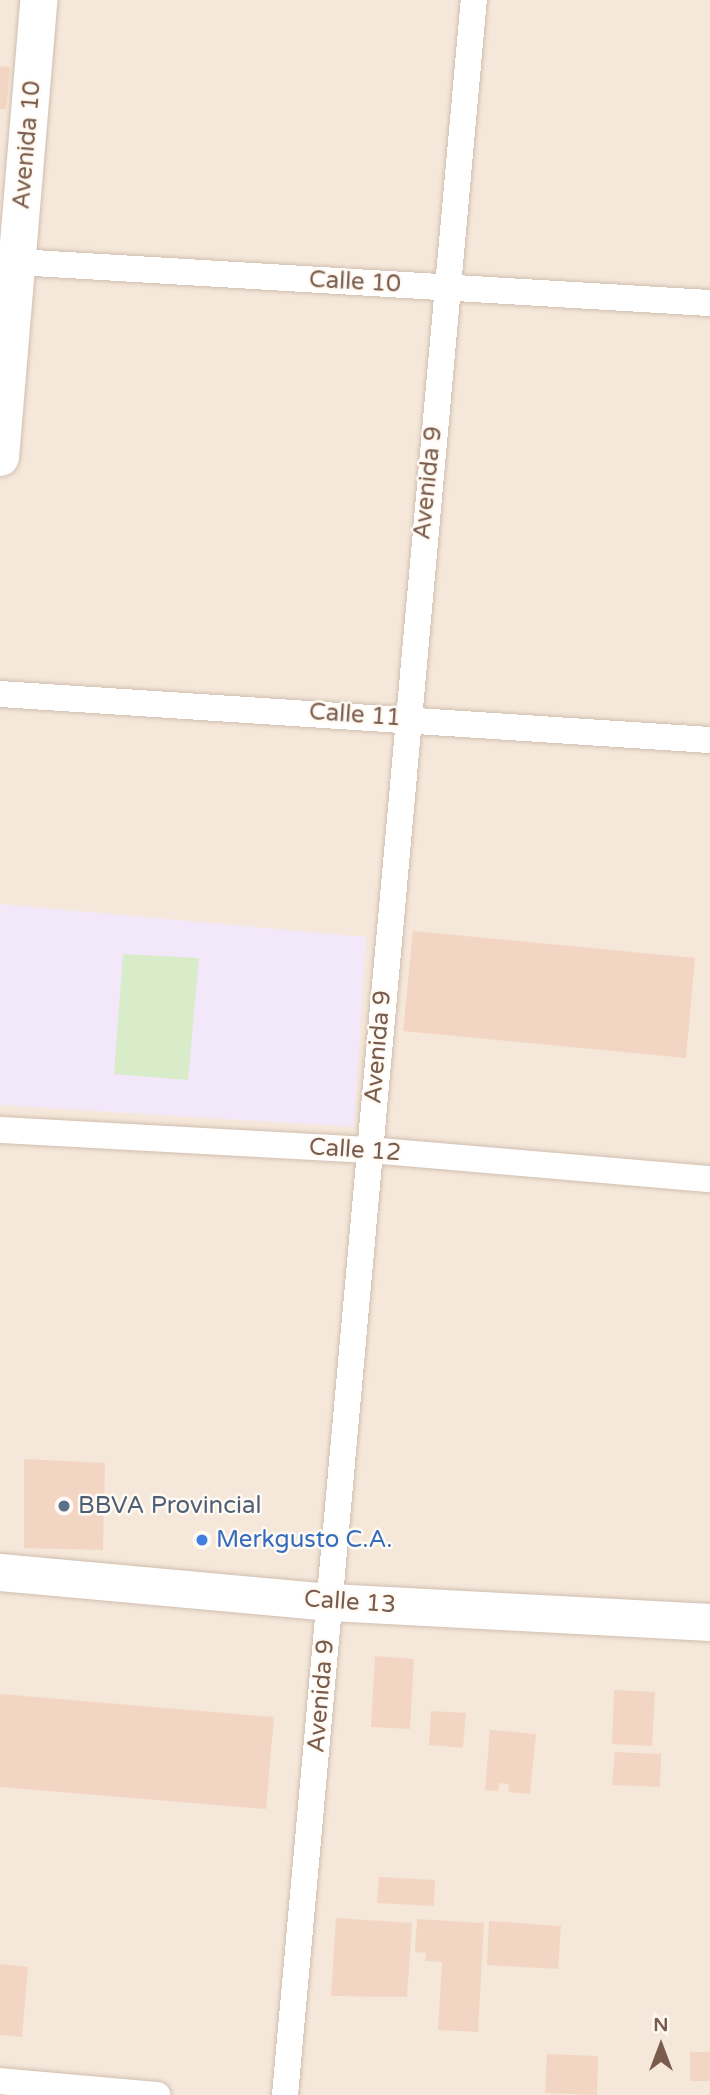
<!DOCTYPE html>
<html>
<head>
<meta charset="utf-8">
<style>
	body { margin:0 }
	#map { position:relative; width:710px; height:2095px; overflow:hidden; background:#fdf6ec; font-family:"Varela Round",sans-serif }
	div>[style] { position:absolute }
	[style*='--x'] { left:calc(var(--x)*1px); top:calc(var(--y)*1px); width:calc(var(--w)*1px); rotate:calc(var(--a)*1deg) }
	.residential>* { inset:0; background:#f5e8da }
	.education>* { inset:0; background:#f3e8fa }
	.green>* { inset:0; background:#d8ecc9 }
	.building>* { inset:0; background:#f3d5c3 }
	.roads { filter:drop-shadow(0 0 2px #d1beb0) drop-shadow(0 0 2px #d1beb0) }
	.street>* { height:26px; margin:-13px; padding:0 13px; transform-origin:13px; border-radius:13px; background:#fff }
	.secondary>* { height:37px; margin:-18.5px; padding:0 18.5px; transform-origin:18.5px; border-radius:18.5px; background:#fff }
	.dots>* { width:19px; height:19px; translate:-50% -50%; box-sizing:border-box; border:4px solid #fffaf3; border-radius:50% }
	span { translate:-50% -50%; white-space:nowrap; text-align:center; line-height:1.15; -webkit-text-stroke:5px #fffaf3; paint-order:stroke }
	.street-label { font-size:24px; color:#7a5c4d }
	.service-label { font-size:24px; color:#4e5e75 }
	.left { translate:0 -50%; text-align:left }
	.shop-label { font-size:24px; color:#366cbe }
	.north { position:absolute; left:626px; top:2011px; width:70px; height:70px; -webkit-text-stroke:5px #fffaf3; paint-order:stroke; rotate:0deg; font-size:19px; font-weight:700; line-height:28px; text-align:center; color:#7a5c4d }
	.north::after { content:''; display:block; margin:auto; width:24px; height:32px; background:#7a5c4d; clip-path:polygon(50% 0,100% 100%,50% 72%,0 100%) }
</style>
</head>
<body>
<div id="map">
	<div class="residential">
		<div style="clip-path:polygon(0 0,710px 0,710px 2095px,0 2095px)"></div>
	</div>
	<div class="education">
		<div style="clip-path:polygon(0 904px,366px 937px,354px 1127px,0 1105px)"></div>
	</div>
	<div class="green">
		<div style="clip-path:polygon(123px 954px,199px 958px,188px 1080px,114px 1074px)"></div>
	</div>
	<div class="building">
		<div style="clip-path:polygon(0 66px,10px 67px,6px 109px,0 109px)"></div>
		<div style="clip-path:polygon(413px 931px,695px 958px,686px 1058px,403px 1031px)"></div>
		<div style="clip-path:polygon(24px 1459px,105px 1463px,103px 1550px,24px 1548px)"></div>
		<div style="clip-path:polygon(375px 1656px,414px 1659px,410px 1729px,371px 1727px)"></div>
		<div style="clip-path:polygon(614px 1690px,655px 1692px,652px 1746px,612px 1744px)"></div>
		<div style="clip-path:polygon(0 1694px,274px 1717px,266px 1809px,0 1787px)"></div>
		<div style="clip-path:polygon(431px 1711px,466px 1713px,463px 1748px,429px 1745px)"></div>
		<div style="clip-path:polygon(490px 1730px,536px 1734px,530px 1794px,508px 1792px,509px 1784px,499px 1783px,498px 1791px,485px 1790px)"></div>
		<div style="clip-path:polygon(615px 1752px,661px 1754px,660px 1787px,612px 1785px)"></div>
		<div style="clip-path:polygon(379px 1877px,435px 1880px,434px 1906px,377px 1903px)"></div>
		<div style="clip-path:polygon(336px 1918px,412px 1923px,407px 1997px,331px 1996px)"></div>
		<div style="clip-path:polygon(417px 1919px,484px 1923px,478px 2032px,438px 2030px,442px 1962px,425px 1961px,426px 1953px,415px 1952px)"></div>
		<div style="clip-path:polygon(489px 1921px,561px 1926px,558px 1969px,487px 1965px)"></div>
		<div style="clip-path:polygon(0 1964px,28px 1967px,22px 2037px,0 2035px)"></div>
		<div style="clip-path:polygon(690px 2052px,710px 2052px,710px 2081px,690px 2081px)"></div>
		<div style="clip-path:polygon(547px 2054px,598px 2056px,597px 2095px,545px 2093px)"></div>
	</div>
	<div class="roads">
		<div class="street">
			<div style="--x:0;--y:261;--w:711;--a:3.39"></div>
			<div style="--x:0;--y:694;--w:711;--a:3.71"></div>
			<div style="--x:0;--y:1130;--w:370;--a:3.1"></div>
			<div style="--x:369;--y:1150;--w:342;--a:4.9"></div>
			<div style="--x:0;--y:2081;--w:158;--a:5.1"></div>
			<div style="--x:285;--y:2095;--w:2104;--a:-84.85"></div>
		</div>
		<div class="secondary">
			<div style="--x:0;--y:457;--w:459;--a:-85.2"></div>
			<div style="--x:0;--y:1572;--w:331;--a:5.2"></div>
			<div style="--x:330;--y:1602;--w:381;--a:3"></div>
		</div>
	</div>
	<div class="dots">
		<div style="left:64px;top:1506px;background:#5c6f8a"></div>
		<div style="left:202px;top:1540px;background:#3f7fe0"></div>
	</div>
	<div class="street-label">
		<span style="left:27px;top:145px;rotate:-85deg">Avenida 10</span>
		<span style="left:355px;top:282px;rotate:3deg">Calle 10</span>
		<span style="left:428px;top:483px;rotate:-84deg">Avenida 9</span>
		<span style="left:355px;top:715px;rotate:4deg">Calle 11</span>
		<span style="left:378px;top:1047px;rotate:-85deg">Avenida 9</span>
		<span style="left:355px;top:1150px;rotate:4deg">Calle 12</span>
		<span style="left:350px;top:1602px;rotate:4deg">Calle 13</span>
		<span style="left:321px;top:1696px;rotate:-85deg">Avenida 9</span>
	</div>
	<div class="service-label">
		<span class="left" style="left:78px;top:1506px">BBVA Provincial</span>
	</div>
	<div class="shop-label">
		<span class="left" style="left:216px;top:1540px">Merkgusto C.A.</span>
	</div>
	<div class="north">N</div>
</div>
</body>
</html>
